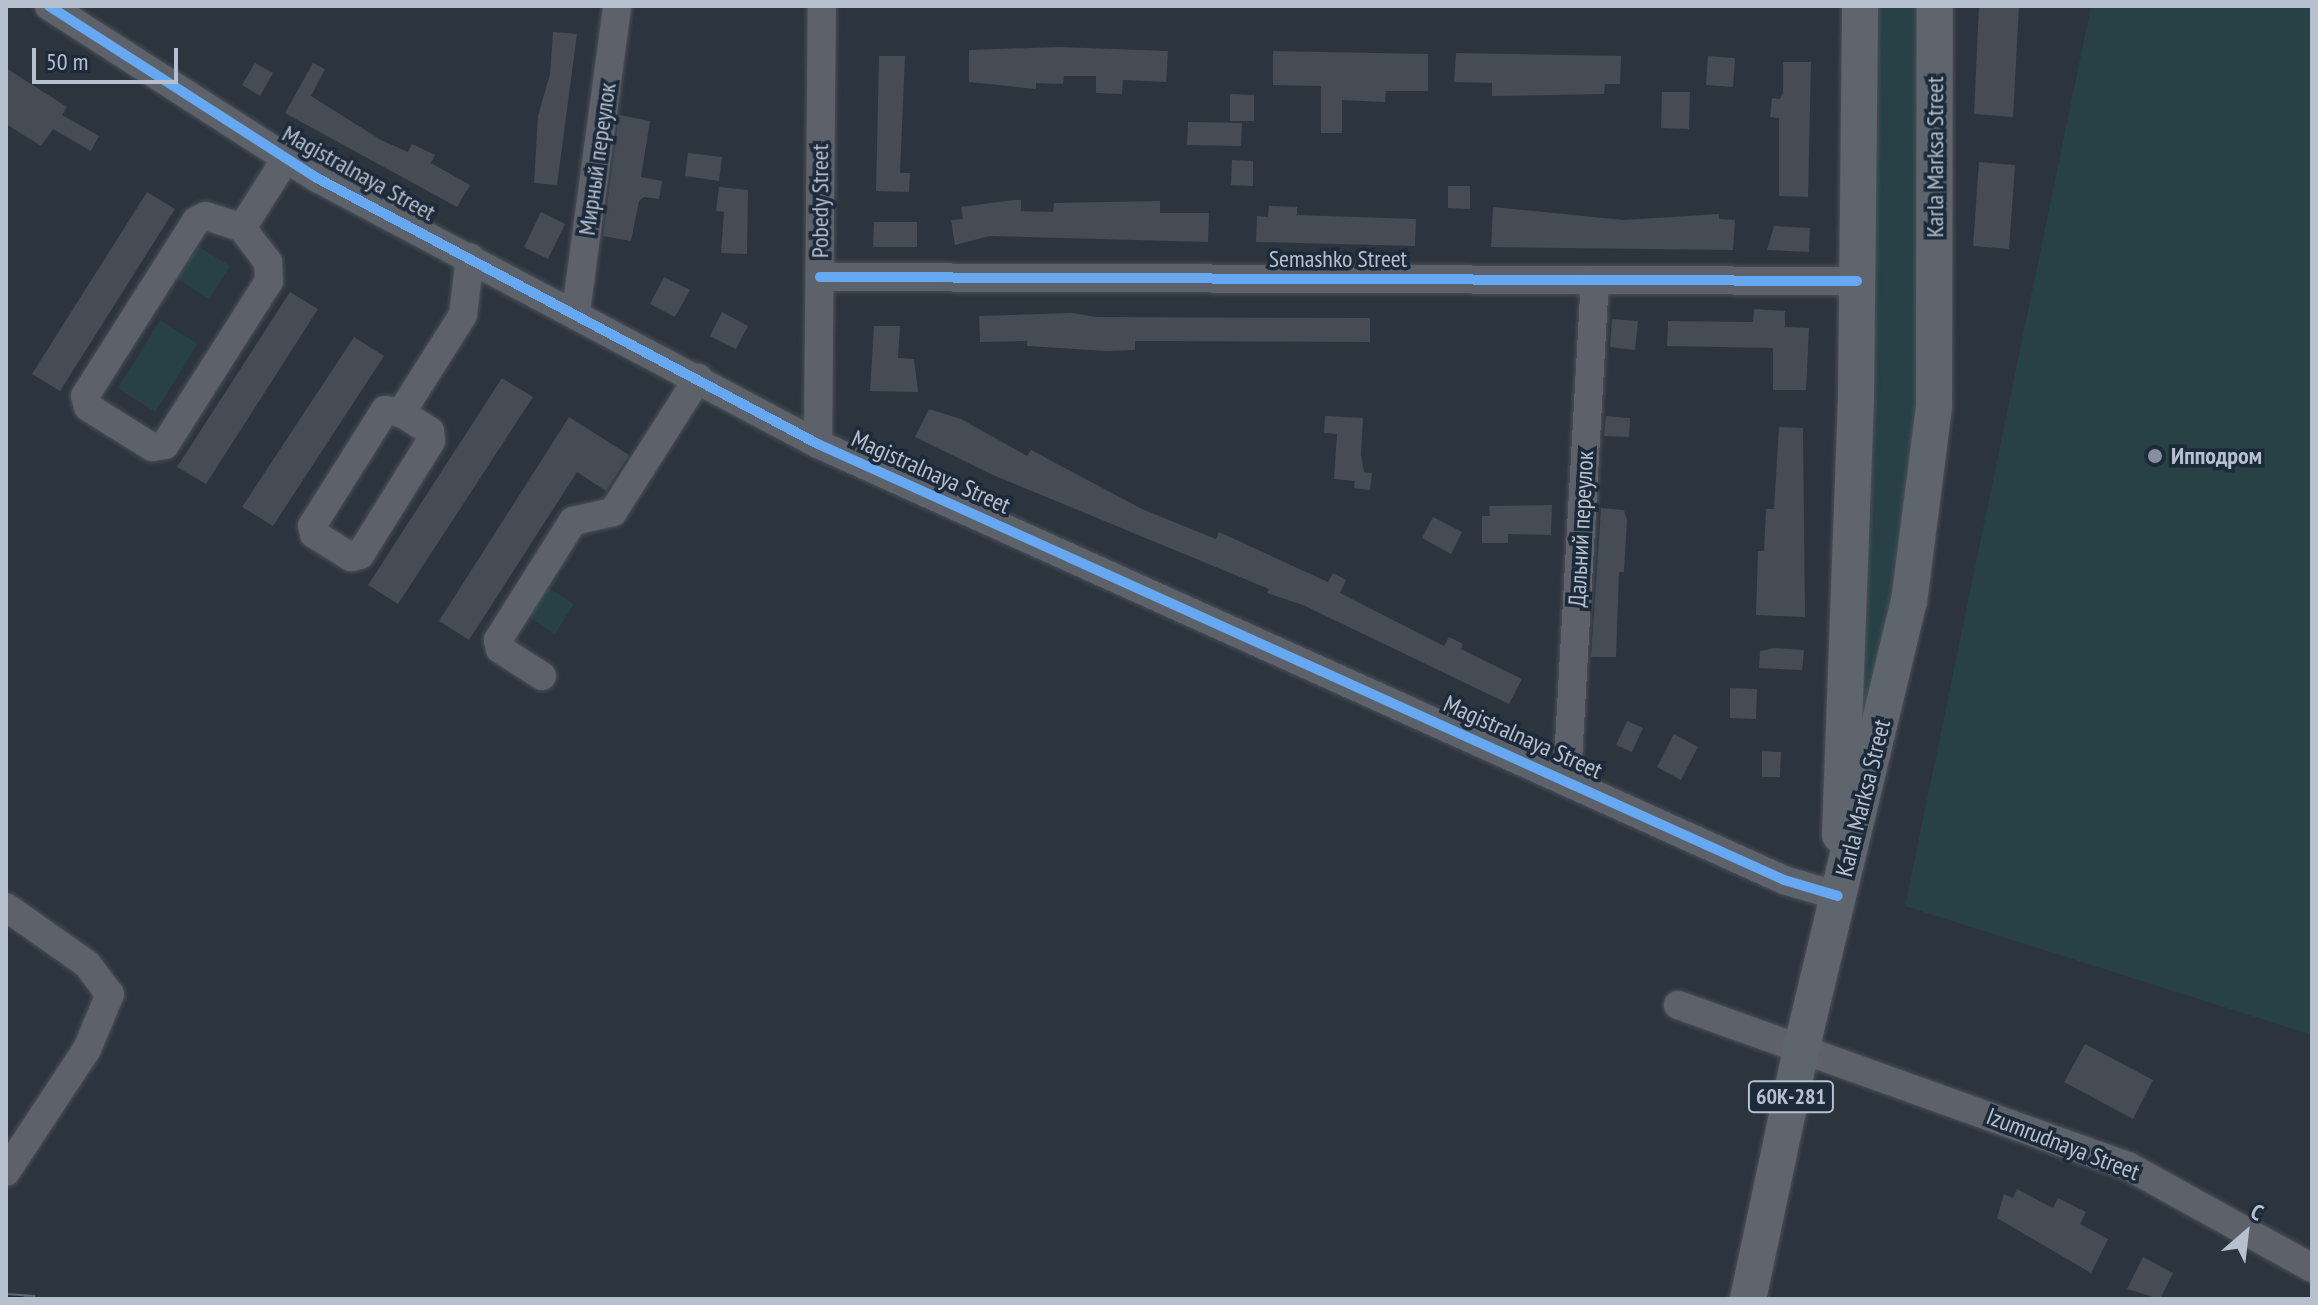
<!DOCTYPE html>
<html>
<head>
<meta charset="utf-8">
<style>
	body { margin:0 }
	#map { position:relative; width:2318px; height:1305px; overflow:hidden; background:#2c343d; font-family:"PT Sans Narrow",sans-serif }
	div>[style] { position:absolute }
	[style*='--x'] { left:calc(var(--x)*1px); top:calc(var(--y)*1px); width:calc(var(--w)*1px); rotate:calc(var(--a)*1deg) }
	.green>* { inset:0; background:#274145 }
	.building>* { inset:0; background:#454c54 }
	.roads { filter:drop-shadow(0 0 2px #4b5057) drop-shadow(0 0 2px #4b5057) }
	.minor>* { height:28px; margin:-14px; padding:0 14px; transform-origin:14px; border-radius:14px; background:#5d626a }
	.major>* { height:36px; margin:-18px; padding:0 18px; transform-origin:18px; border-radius:18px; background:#5f656c }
	.rail>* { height:9px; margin-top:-4.5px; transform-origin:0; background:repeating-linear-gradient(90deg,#1d2a3a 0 18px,#60666e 0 36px); box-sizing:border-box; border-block:2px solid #60666e }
	.cycleway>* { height:10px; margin:-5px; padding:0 5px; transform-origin:5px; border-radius:5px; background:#66a8f1 }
	.dots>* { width:22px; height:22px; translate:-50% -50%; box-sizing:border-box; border:4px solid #1d2a3a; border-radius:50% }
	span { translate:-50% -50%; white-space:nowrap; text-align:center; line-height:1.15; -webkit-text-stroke:7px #1d2a3a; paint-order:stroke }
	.shield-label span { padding:2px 6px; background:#1d2a3a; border:2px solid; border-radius:6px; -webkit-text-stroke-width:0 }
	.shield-label { font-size:22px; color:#b6c0ce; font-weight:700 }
	.street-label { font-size:24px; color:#b6c0ce }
	.poi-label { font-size:24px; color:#b6c0ce; font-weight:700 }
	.left { translate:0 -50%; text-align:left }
	.frame { position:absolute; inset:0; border:8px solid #b6c0ce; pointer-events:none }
	.north { position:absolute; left:2206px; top:1193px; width:80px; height:80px; -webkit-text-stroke:6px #1d2a3a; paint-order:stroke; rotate:28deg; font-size:22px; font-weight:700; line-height:32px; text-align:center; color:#b6c0ce }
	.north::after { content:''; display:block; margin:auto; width:28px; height:36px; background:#b6c0ce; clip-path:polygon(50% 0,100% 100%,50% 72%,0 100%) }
	.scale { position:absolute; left:32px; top:48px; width:146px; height:36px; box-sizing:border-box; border:4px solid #b6c0ce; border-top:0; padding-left:10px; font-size:24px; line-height:28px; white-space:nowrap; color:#b6c0ce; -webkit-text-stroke:6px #1d2a3a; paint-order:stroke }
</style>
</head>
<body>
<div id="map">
	<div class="green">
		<div style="clip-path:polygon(1860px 6px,1935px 6px,1934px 406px,1838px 896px)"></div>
		<div style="clip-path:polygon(2091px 6px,2312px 6px,2312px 1035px,1905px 906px)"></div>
		<div style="clip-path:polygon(190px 241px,230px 266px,209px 299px,169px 274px)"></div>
		<div style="clip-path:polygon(160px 320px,198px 344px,155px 412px,118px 388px)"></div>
		<div style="clip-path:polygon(544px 585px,574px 604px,555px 634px,525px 615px)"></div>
	</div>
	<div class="building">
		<div style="clip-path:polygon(1979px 6px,2019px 6px,2013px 117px,1974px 114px)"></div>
		<div style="clip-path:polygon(553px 32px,577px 34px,557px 185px,534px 183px,538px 116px,550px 74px)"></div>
		<div style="clip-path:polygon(1059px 47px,1168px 51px,1166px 82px,1123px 80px,1122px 94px,1096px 93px,1096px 76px,1064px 76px,1063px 84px,1036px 83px,1036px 89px,969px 82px,969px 50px)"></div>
		<div style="clip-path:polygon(1273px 51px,1428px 54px,1428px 91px,1386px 91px,1385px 102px,1342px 100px,1342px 133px,1321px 133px,1321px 86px,1273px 85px)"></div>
		<div style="clip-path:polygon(1456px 53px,1621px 56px,1620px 84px,1605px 84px,1604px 94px,1492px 96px,1492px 83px,1454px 82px)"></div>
		<div style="clip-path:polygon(879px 56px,905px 56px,900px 173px,910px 173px,909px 192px,876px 191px)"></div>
		<div style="clip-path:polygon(1708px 56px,1735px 58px,1733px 87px,1706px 85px)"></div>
		<div style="clip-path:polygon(1783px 62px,1811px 62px,1808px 197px,1779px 196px,1779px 118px,1770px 117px,1772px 98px,1780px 99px,1783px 93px)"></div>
		<div style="clip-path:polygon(255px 63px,273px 73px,260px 96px,242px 85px)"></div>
		<div style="clip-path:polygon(313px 63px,325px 69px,311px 96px,381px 140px,408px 152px,412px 144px,435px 155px,431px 163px,470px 185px,457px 207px,285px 113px)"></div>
		<div style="clip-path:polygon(6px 68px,67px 107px,62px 115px,99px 136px,91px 151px,53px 129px,41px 146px,6px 124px)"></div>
		<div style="clip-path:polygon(1662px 92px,1690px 92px,1689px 129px,1661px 128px)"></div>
		<div style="clip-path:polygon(1230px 94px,1254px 95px,1254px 121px,1230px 121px)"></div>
		<div style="clip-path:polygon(619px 115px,650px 121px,641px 177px,662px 181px,659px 199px,644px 197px,639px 201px,631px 241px,603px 236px)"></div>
		<div style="clip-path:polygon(1188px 122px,1242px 123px,1241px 146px,1187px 145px)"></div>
		<div style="clip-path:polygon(688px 153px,722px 157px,719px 181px,685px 176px)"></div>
		<div style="clip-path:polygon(1232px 160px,1253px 161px,1253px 186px,1231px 185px)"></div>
		<div style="clip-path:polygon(1979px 162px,2015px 165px,2009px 249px,1973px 246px)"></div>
		<div style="clip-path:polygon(1448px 186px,1470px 186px,1470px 209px,1448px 208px)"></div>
		<div style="clip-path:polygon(719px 187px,748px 190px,747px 254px,721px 253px,724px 212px,716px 211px)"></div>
		<div style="clip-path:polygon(147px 192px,175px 209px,60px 391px,32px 374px)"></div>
		<div style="clip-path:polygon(1013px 200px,1021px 200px,1021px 211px,1053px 212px,1054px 203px,1160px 201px,1160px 213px,1209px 213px,1208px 242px,990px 236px,955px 245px,951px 220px,963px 219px,961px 207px)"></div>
		<div style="clip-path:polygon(1269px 206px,1297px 207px,1297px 215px,1416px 219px,1415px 246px,1256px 242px,1257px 216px,1268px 217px)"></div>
		<div style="clip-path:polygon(1493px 207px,1623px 220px,1719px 214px,1719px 219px,1735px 220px,1733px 250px,1491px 247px)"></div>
		<div style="clip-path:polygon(541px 212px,565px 224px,548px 259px,524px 247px)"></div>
		<div style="clip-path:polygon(874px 222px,917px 222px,917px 247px,873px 247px)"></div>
		<div style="clip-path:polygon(1774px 226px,1810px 228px,1809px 252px,1767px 250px)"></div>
		<div style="clip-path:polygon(664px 277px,690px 290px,675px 317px,650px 304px)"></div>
		<div style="clip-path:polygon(290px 292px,318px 309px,206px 484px,177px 467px)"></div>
		<div style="clip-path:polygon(1754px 309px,1785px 311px,1785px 327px,1809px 328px,1806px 390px,1773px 390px,1773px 348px,1667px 346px,1668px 321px,1753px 322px)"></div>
		<div style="clip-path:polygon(722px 312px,748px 326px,736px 349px,710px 336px)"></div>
		<div style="clip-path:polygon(1072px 313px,1097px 317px,1370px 318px,1370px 342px,1135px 341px,1135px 350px,1106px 351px,1027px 346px,1027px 341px,980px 342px,979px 316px)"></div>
		<div style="clip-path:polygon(1612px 319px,1638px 321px,1635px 350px,1610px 347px)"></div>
		<div style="clip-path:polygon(874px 326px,900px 326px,898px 358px,914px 359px,918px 392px,870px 391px)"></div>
		<div style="clip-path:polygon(354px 337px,384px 356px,273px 526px,242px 507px)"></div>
		<div style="clip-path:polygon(502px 378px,533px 397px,398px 604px,368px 585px)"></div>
		<div style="clip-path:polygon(929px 409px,961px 419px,1027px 456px,1031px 450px,1142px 509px,1216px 539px,1219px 532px,1328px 582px,1333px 573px,1346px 580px,1340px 593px,1444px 646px,1449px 637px,1463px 644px,1461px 649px,1522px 679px,1509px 704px,1303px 605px,1267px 593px,1269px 589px,993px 475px,915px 437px)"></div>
		<div style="clip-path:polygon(1325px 416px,1363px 418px,1361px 455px,1364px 472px,1372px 473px,1370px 490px,1354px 488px,1355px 481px,1334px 479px,1337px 434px,1324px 433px)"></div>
		<div style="clip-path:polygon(1606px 416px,1630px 418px,1629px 437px,1604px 436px)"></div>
		<div style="clip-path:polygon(569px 417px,629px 455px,606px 491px,577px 472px,469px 640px,439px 621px)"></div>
		<div style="clip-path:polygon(1779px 427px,1803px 428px,1805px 617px,1756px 615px,1758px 551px,1764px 551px,1766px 509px,1774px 509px)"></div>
		<div style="clip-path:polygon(1552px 505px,1551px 535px,1508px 534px,1508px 543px,1482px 543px,1482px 516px,1490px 516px,1489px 506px)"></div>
		<div style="clip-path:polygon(1601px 508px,1624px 510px,1627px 520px,1624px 572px,1619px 572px,1616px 657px,1591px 657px)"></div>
		<div style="clip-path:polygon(1433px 517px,1462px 532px,1451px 554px,1422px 538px)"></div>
		<div style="clip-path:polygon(1774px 648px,1804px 650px,1802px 670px,1759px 668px,1760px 651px)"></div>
		<div style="clip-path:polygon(1730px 688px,1757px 689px,1756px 719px,1730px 718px)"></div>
		<div style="clip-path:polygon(1627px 721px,1643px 728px,1632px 752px,1616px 745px)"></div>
		<div style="clip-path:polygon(1674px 734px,1698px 747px,1681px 780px,1657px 767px)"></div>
		<div style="clip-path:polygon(1762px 751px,1781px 752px,1780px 777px,1762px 777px)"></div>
		<div style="clip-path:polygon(2085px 1044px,2153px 1080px,2133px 1119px,2064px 1082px)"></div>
		<div style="clip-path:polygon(2017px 1189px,2053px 1208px,2058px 1198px,2086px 1212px,2080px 1224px,2108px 1239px,2091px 1273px,1997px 1218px,2004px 1194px,2013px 1198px)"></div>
		<div style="clip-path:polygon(2143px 1257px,2173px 1273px,2160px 1299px,2127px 1289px)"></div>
	</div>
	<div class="roads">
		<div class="minor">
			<div style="--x:49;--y:6;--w:318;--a:32.7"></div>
			<div style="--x:317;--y:178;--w:567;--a:27.97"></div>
			<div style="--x:818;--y:444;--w:1060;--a:24.29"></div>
			<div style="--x:1784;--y:880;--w:56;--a:16.5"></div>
			<div style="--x:242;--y:228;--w:43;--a:52.6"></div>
			<div style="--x:268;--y:262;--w:19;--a:87"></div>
			<div style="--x:269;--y:281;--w:194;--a:122.4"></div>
			<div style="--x:165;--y:445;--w:13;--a:171"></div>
			<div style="--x:152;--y:447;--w:75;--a:-148"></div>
			<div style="--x:88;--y:407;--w:11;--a:-105"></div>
			<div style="--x:85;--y:396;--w:207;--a:-57.6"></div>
			<div style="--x:196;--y:221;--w:11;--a:-27"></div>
			<div style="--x:206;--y:216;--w:38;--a:18"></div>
			<div style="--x:242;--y:228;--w:84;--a:-57.6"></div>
			<div style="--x:820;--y:277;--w:1037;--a:0.22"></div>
			<div style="--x:576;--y:311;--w:308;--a:-82.3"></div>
			<div style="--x:401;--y:413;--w:16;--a:-169"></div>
			<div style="--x:385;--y:410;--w:137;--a:122.2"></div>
			<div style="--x:312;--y:526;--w:8;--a:76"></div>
			<div style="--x:314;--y:534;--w:44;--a:31.9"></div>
			<div style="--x:351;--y:557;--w:9;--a:-13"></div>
			<div style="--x:360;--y:555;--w:134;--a:-58.1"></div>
			<div style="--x:431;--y:441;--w:10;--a:-96"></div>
			<div style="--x:430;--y:431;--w:34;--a:-148"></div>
			<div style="--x:401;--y:413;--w:116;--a:-57.7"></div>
			<div style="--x:463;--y:315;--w:58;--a:-83.1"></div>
			<div style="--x:818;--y:444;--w:438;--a:-89.5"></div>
			<div style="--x:542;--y:676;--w:50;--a:-147.3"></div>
			<div style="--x:500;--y:649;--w:9;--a:-103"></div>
			<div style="--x:498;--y:640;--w:141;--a:-57.8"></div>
			<div style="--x:573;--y:521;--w:41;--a:-12.7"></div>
			<div style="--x:613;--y:512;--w:159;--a:-57.6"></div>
			<div style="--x:1567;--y:779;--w:500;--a:-86.8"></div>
			<div style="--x:6;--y:907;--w:99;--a:35.1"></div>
			<div style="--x:87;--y:964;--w:38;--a:53"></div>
			<div style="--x:110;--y:994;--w:60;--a:112.7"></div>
			<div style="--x:87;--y:1049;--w:147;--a:123.4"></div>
			<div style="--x:1678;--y:1005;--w:478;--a:19.7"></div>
			<div style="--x:2128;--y:1166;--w:210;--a:29"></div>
		</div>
		<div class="major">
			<div style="--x:1840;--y:835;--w:439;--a:-87.9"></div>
			<div style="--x:1856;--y:396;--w:390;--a:-89.4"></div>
			<div style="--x:1748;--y:1299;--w:259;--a:-78"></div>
			<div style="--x:1802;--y:1046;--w:457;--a:-76.5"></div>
			<div style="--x:1909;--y:602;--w:198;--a:-82.7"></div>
			<div style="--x:1934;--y:406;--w:400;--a:-89.9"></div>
		</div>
	</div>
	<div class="rail">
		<div style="--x:6;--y:1297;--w:29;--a:4"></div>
	</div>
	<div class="cycleway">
		<div style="--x:49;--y:6;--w:318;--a:32.7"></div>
		<div style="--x:317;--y:178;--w:567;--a:27.97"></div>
		<div style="--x:818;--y:444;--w:1060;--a:24.29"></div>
		<div style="--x:1784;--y:880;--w:56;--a:16.5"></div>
		<div style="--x:820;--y:277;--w:1037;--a:0.22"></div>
	</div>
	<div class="dots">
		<div style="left:2155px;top:456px;background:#868f9b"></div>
	</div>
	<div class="shield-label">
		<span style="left:1791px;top:1097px">60К-281</span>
	</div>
	<div class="street-label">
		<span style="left:1935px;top:157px;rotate:-90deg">Karla Marksa Street</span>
		<span style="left:597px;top:159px;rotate:-82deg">Мирный переулок</span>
		<span style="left:359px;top:173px;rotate:29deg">Magistralnaya Street</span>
		<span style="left:820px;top:201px;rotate:-90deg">Pobedy Street</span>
		<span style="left:1338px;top:259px">Semashko Street</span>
		<span style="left:931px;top:472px;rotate:24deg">Magistralnaya Street</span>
		<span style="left:1581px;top:529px;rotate:-87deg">Дальний переулок</span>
		<span style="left:1523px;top:737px;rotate:24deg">Magistralnaya Street</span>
		<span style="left:1863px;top:798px;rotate:-76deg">Karla Marksa Street</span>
		<span style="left:2063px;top:1144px;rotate:21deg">Izumrudnaya Street</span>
	</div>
	<div class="poi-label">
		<span class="left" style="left:2171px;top:456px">Ипподром</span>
	</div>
	<div class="frame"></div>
	<div class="north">С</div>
	<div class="scale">50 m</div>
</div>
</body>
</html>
